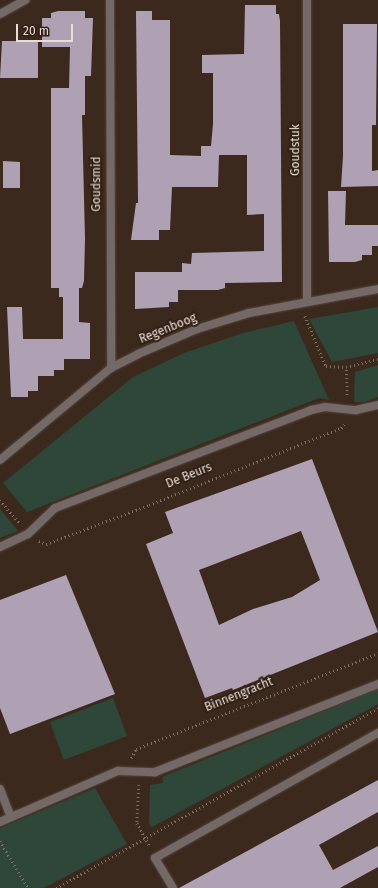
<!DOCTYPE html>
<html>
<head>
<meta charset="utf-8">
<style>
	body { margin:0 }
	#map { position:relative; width:378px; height:888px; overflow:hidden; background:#3b291e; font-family:"Fira Sans",sans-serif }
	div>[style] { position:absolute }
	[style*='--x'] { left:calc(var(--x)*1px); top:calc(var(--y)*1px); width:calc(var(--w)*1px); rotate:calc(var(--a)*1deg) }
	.green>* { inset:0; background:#2e4738 }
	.building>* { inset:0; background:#b0a0b4 }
	.path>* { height:2.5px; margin-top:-1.25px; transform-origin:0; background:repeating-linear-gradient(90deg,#7d6d63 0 1px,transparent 0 4px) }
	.roads { filter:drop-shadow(0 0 1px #57463b) drop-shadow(0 0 1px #57463b) }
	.minor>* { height:8px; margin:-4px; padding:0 4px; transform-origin:4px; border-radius:4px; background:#746966 }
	span { translate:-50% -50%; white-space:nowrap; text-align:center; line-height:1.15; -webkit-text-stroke:4px #312014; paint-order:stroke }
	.street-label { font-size:12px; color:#e9ddd6 }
	.scale { position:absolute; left:16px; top:24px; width:57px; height:18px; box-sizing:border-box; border:2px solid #e9ddd6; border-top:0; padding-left:5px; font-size:12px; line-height:14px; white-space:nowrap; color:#e9ddd6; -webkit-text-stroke:3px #312014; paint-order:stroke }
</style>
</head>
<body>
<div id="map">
	<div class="green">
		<div style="clip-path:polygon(378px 307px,378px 353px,332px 362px,309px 319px)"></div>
		<div style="clip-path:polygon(294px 321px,329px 400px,319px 398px,27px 512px,3px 483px,133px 377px,184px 353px,243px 333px)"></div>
		<div style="clip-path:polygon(378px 365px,378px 397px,365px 402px,354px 402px,355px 372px)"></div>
		<div style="clip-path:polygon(0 509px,18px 531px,0 538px)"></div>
		<div style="clip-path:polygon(378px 689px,378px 704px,152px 827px,149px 824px,150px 785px,163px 783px,162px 777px)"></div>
		<div style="clip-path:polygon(113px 698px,127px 736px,64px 760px,50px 722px)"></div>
		<div style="clip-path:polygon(95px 788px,127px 844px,44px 888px,0 888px,0 828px)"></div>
	</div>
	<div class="building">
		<div style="clip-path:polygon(245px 5px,276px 5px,276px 14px,279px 14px,280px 21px,282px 282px,225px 283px,225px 288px,218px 290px,178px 290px,178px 302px,169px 302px,169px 307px,135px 309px,135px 272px,182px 272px,182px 263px,191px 264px,192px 253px,264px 251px,264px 214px,247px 215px,247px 155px,219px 155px,218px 187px,172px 187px,170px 230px,159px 230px,159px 240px,131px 240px,136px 203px,138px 203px,136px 11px,152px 11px,152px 20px,170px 20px,170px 155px,201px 156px,201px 146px,211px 146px,213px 124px,213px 73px,202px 73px,202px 55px,244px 54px)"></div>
		<div style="clip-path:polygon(58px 11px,85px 11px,85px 18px,93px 18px,91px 76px,85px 76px,85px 115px,82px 115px,85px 239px,84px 281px,82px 288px,79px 288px,79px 322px,90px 323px,90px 359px,64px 359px,64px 370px,54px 370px,54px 376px,38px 376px,38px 391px,28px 391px,28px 397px,11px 397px,7px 307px,22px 307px,23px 339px,63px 339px,63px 297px,59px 297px,59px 288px,51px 288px,51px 88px,69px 88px,70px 47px,42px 47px,42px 18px,51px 18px,51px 13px)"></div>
		<div style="clip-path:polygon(343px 24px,377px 24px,376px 125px,372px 125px,372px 171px,378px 170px,378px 186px,341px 187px,343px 156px)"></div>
		<div style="clip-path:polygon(2px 41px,38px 41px,38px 78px,0 78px)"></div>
		<div style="clip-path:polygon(3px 161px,20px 162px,20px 188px,3px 188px)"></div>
		<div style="clip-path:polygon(328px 191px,346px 191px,345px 225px,378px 225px,378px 246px,372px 246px,372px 255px,362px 255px,362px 260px,355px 262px,329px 262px)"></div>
		<div style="clip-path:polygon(evenodd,312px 459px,378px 632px,233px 690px,232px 688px,205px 698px,146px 544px,173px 533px,165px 512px,312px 459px,301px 531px,320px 580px,292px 597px,253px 609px,219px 625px,199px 570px,301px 531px)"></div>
		<div style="clip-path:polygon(66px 575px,115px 694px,10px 734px,0 708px,0 600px)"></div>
		<div style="clip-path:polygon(378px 780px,378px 812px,319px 845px,333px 870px,378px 846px,378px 867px,340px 888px,179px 888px)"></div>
	</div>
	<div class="path">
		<div style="--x:305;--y:316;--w:54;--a:67.2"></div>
		<div style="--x:326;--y:366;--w:20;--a:3"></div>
		<div style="--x:347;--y:395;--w:28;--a:-92"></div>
		<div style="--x:346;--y:367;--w:33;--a:-14"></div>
		<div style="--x:0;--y:500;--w:30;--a:50"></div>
		<div style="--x:39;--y:541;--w:8;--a:23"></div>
		<div style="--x:46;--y:544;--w:110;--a:-20.7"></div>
		<div style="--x:149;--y:505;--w:207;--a:-21.9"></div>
		<div style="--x:341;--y:428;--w:8;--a:-45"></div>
		<div style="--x:131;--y:758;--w:10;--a:-61"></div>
		<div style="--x:136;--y:749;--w:260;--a:-21.6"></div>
		<div style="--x:139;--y:785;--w:38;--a:93"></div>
		<div style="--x:137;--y:823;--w:26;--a:61"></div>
		<div style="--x:0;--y:841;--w:55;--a:59.2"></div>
		<div style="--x:56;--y:888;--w:369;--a:-29.2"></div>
	</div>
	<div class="roads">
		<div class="minor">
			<div style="--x:110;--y:0;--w:368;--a:89.8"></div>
			<div style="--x:307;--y:0;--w:301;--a:90"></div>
			<div style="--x:0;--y:14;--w:29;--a:-29"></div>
			<div style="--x:0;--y:460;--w:144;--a:-39.7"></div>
			<div style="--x:111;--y:368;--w:30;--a:-27"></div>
			<div style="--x:138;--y:354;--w:64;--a:-23"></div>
			<div style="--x:197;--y:329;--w:54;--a:-17.1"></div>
			<div style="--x:249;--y:313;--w:131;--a:-10.5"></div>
			<div style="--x:0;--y:547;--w:31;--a:-25"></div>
			<div style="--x:28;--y:534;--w:37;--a:-44"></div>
			<div style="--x:55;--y:508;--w:274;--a:-20.9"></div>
			<div style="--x:311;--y:410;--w:14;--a:-12"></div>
			<div style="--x:325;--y:407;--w:31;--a:6"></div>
			<div style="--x:356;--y:410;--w:23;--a:-13"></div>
			<div style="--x:0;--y:789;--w:30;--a:69"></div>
			<div style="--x:0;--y:822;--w:129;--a:-23.4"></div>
			<div style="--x:118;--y:771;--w:37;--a:2"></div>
			<div style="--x:155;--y:772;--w:240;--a:-21.5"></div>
			<div style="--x:173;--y:888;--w:35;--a:-121"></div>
			<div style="--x:155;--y:858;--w:256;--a:-29.3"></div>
		</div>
	</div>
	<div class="street-label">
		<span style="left:296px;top:150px;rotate:-90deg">Goudstuk</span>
		<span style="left:97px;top:184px;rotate:-90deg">Goudsmid</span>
		<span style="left:168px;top:329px;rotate:-22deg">Regenboog</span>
		<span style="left:189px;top:476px;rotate:-22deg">De Beurs</span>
		<span style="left:239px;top:695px;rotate:-22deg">Binnengracht</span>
	</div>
	<div class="scale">20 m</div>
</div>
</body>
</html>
